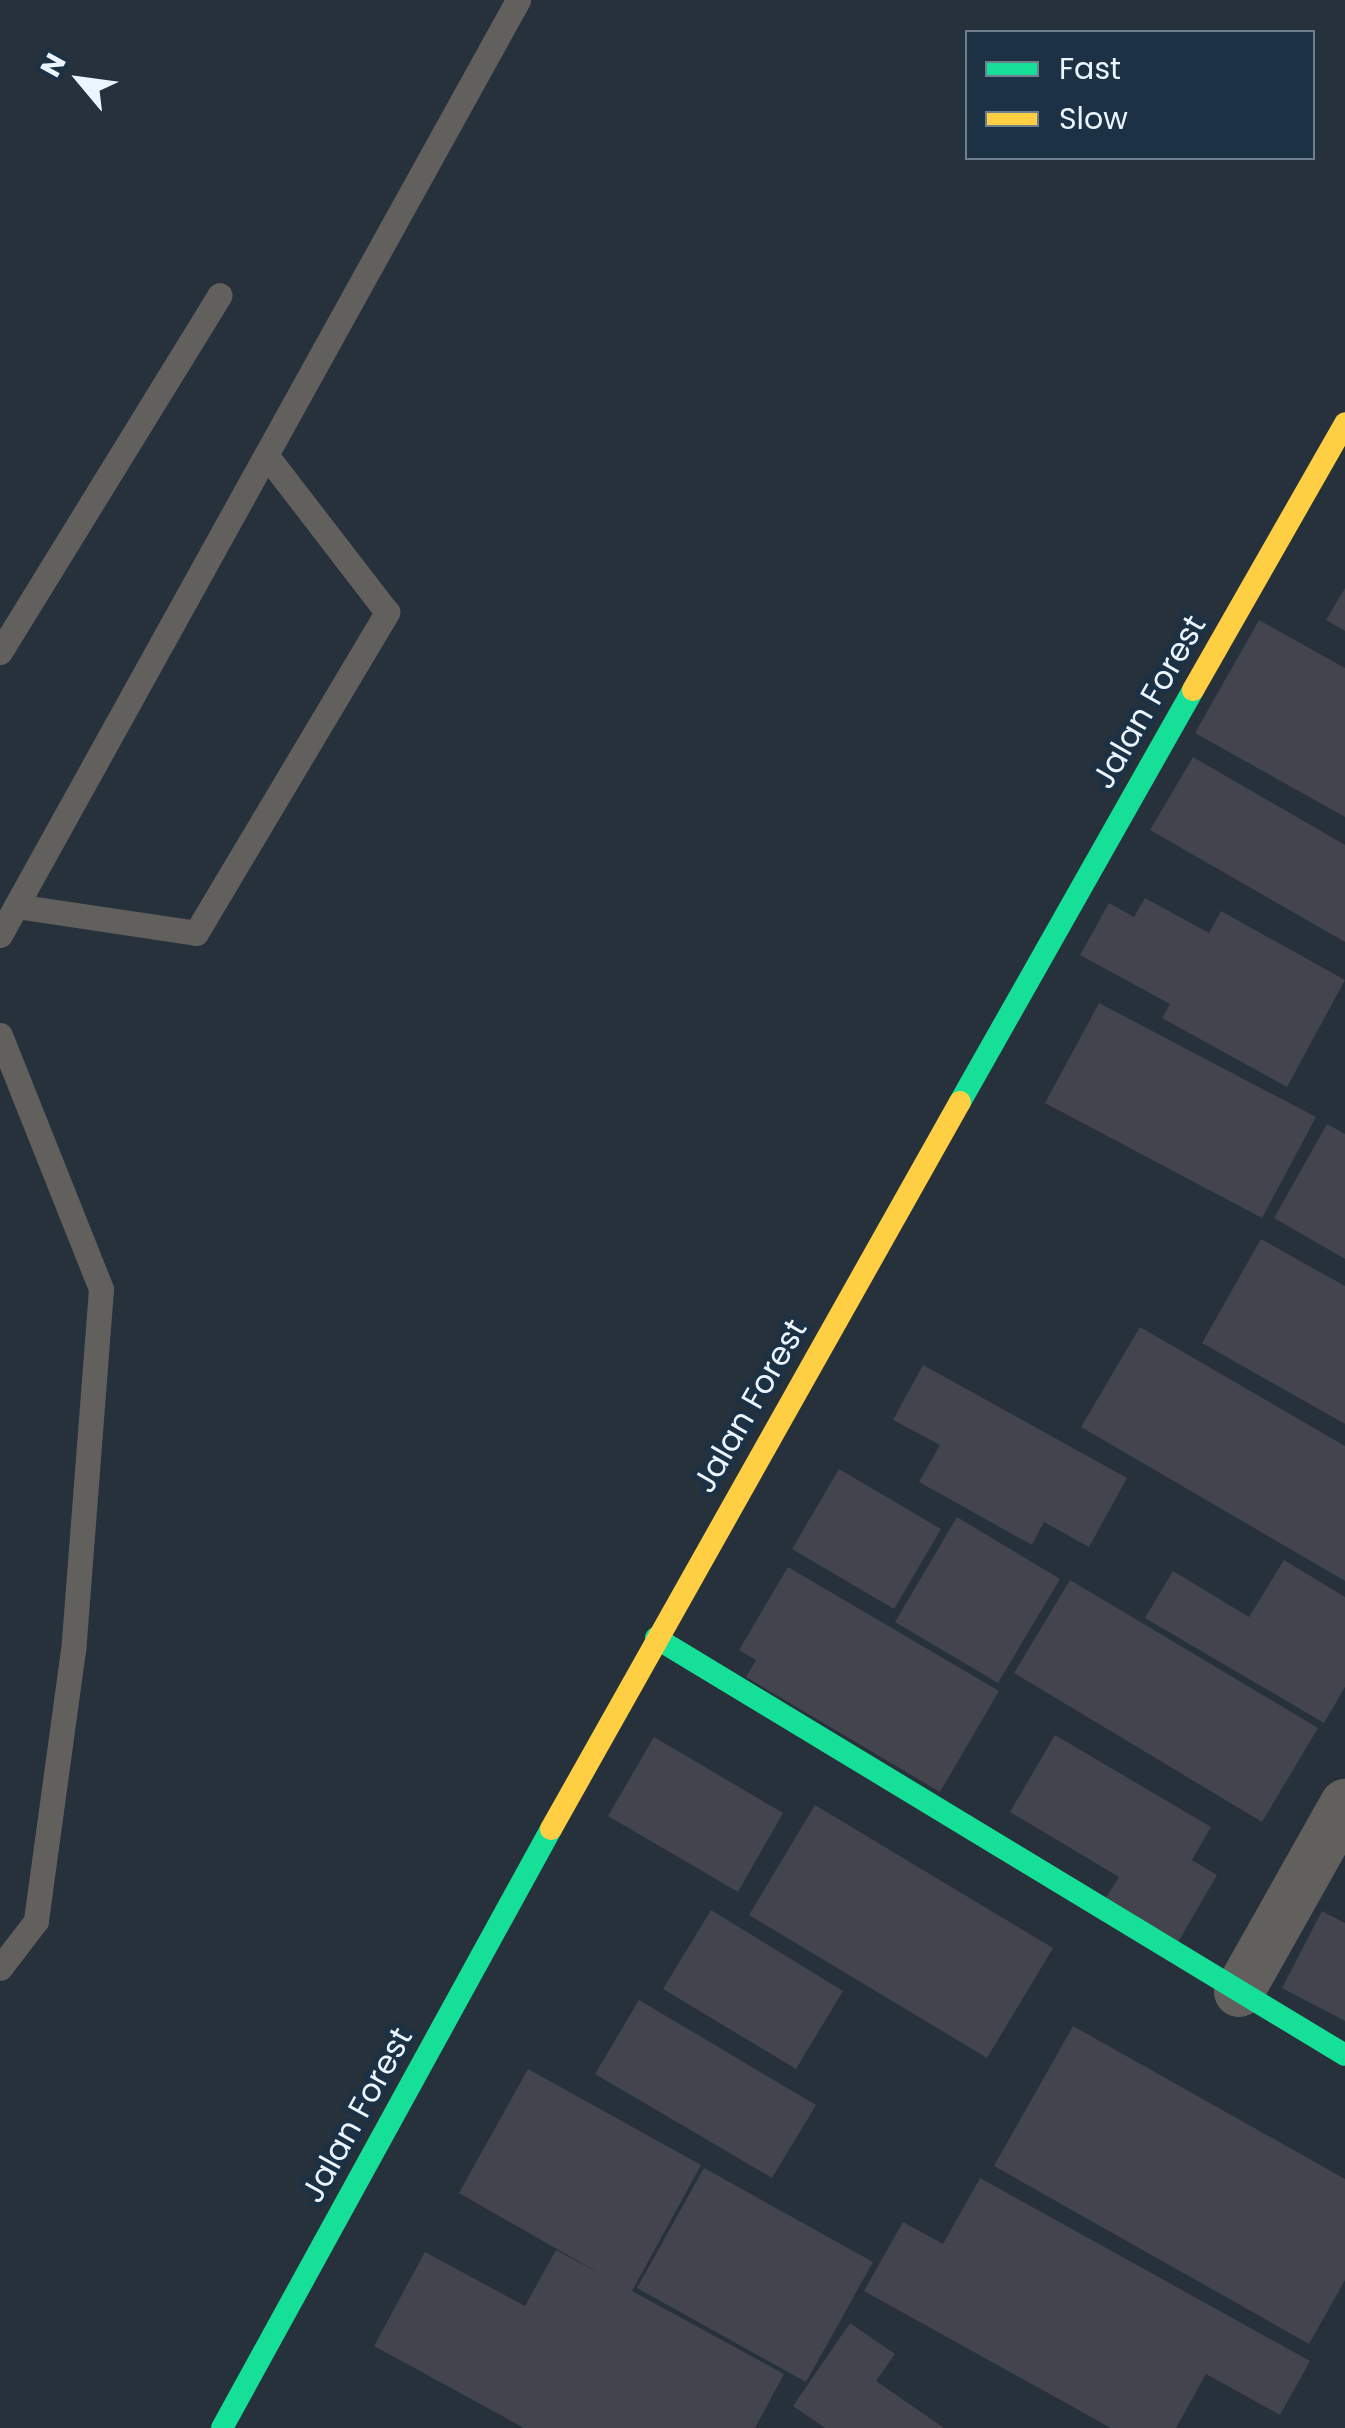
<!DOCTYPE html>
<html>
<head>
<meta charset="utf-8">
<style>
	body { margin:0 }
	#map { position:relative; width:1345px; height:2428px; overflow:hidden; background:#26313b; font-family:Poppins,sans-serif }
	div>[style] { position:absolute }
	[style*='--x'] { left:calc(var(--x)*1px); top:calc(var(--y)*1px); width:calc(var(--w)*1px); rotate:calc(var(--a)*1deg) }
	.building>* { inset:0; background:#43444e }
	.lane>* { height:25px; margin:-12.5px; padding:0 12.5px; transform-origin:12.5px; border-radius:12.5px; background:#61605d }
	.street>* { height:50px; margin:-25px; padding:0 25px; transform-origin:25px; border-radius:25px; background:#61605d }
	.fast>* { height:22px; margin:-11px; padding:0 11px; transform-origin:11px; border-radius:11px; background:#16e098 }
	.slow>* { height:22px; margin:-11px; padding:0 11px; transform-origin:11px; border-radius:11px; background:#ffcf43 }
	span { translate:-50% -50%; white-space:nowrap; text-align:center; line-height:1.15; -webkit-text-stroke:10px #1d3144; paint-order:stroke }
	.street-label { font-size:32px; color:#eaf5ff }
	.legend { position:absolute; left:965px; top:30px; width:350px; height:130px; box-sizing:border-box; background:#1d3144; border:2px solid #6f7f8f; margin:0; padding:12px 18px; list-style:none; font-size:30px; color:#eaf5ff }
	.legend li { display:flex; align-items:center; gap:20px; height:50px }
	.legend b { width:50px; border:2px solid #6f7f8f }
	.north { position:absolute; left:30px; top:30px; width:100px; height:100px; -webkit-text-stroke:8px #1d3144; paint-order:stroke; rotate:299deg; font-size:28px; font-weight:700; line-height:40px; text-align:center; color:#eaf5ff }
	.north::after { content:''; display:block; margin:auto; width:35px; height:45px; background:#eaf5ff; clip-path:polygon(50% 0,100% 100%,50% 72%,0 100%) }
</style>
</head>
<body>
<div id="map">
	<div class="building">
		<div style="clip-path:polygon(1345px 588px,1345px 631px,1326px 620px)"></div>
		<div style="clip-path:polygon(1259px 620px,1345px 668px,1345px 817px,1195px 733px)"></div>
		<div style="clip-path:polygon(1193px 757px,1345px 845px,1345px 942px,1150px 830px)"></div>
		<div style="clip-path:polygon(1145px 898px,1209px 933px,1221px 911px,1345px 980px,1287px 1087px,1162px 1018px,1170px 1004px,1080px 955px,1109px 903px,1134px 917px)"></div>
		<div style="clip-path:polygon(1099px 1003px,1316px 1117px,1262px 1218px,1045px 1103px)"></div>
		<div style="clip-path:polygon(1327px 1124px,1345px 1134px,1345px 1259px,1274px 1218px)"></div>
		<div style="clip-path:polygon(1261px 1239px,1345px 1286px,1345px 1424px,1202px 1343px)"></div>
		<div style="clip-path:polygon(1140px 1327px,1345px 1446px,1345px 1581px,1081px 1427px)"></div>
		<div style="clip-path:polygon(923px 1365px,1127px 1478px,1089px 1547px,1044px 1522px,1032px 1545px,919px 1482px,940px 1445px,893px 1420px)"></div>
		<div style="clip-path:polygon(839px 1469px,941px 1529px,894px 1609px,792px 1549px)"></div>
		<div style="clip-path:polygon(957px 1517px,1060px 1579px,998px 1683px,895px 1622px)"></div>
		<div style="clip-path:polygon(1284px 1560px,1345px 1597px,1345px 1687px,1324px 1723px,1145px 1618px,1173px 1571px,1249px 1617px)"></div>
		<div style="clip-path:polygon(788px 1567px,999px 1691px,940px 1792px,746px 1677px,756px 1660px,739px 1650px)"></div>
		<div style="clip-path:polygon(1070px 1580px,1318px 1728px,1262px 1822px,1014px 1673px)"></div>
		<div style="clip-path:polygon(1055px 1735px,1211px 1827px,1192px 1860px,1217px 1875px,1177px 1944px,1104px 1901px,1119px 1877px,1010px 1812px)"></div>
		<div style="clip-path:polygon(654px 1737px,783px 1813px,738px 1892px,608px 1816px)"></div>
		<div style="clip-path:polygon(815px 1805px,1053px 1948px,987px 2058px,749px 1915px)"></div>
		<div style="clip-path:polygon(711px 1910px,843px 1991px,796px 2069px,663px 1989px)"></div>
		<div style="clip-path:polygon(1322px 1911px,1345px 1923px,1345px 2021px,1282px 1988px)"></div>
		<div style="clip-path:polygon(639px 2000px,816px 2105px,772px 2178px,595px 2074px)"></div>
		<div style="clip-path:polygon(1073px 2026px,1345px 2179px,1345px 2280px,1309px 2344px,994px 2166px)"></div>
		<div style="clip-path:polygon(528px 2069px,701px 2165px,632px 2291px,784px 2374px,755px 2428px,524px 2428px,374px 2346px,425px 2252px,525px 2306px,556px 2250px,606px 2277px,459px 2193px)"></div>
		<div style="clip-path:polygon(704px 2168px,873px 2262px,806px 2382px,637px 2288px)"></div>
		<div style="clip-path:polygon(980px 2178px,1310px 2361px,1280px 2415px,1206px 2374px,1176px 2428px,1111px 2428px,864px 2291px,903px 2222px,943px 2244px)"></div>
		<div style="clip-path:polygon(850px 2323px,895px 2354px,876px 2381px,944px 2428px,825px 2428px,793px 2406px)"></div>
	</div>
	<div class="lane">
		<div style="--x:0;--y:652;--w:419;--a:-58.4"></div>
		<div style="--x:16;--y:906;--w:182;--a:8.5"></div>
		<div style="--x:196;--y:933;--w:374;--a:-59.2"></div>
		<div style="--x:387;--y:612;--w:198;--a:-127.6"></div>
		<div style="--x:0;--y:935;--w:1069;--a:-61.01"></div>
		<div style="--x:0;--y:1035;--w:273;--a:68.3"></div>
		<div style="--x:101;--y:1289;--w:362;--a:94.4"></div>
		<div style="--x:73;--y:1650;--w:274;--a:97.8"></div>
		<div style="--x:36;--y:1921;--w:59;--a:127.5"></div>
	</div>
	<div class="street">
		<div style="--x:1239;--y:1992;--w:216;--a:-60.6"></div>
	</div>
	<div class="fast">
		<div style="--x:960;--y:1102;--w:473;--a:-60.5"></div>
		<div style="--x:656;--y:1638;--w:805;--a:31.18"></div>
		<div style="--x:222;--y:2428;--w:683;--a:-61.22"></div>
	</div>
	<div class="slow">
		<div style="--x:1193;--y:690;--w:307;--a:-60.3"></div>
		<div style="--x:551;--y:1829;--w:834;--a:-60.64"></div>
	</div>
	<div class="street-label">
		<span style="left:1149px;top:702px;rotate:-60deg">Jalan Forest</span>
		<span style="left:750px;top:1406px;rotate:-60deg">Jalan Forest</span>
		<span style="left:357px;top:2115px;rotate:-61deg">Jalan Forest</span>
	</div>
	<ul class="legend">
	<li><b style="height:12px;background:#16e098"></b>Fast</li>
	<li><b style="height:12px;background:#ffcf43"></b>Slow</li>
	</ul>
	<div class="north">N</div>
</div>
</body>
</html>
